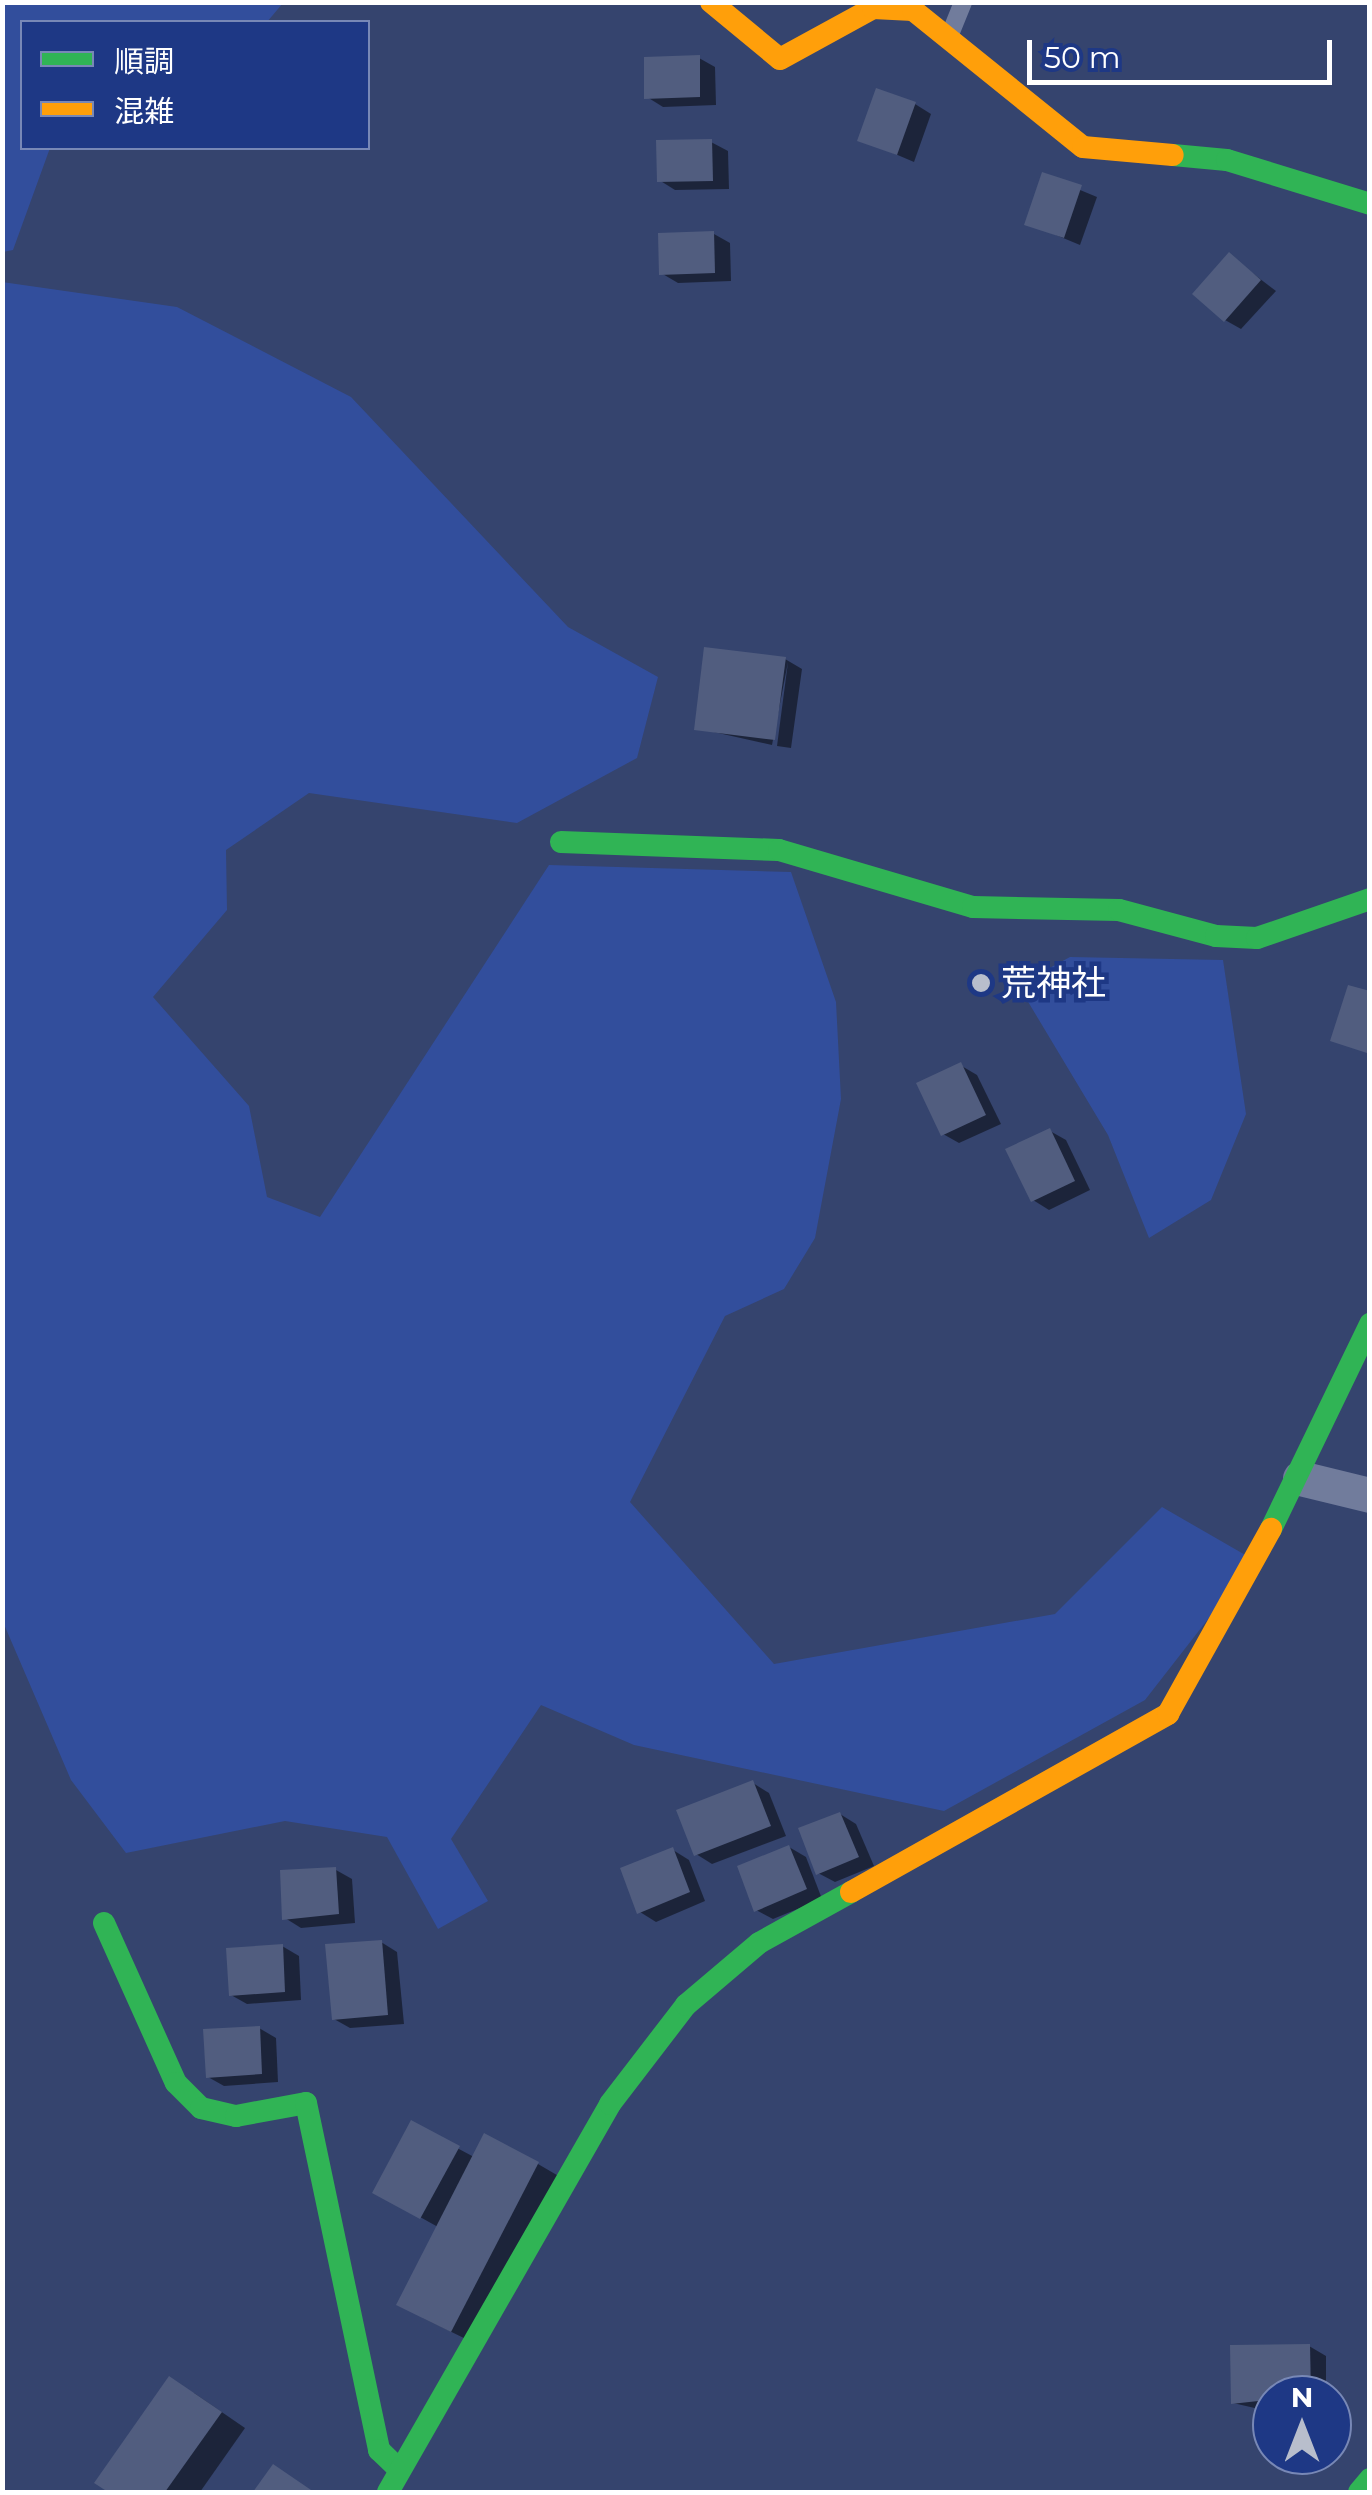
<!DOCTYPE html>
<html>
<head>
<meta charset="utf-8">
<style>
	body { margin:0 }
	#map { position:relative; width:1372px; height:2495px; overflow:hidden; background:#35446e; font-family:Montserrat,"Noto Sans JP",sans-serif }
	div>[style] { position:absolute }
	[style*='--x'] { left:calc(var(--x)*1px); top:calc(var(--y)*1px); width:calc(var(--w)*1px); rotate:calc(var(--a)*1deg) }
	.green>* { inset:0; background:#324e9c }
	.shadow>* { inset:0; background:#0007 }
	.building>* { inset:0; background:#515d7f }
	.lane>* { height:18px; margin:-9px; padding:0 9px; transform-origin:9px; border-radius:9px; background:#717c9c }
	.street>* { height:35px; margin:-17.5px; padding:0 17.5px; transform-origin:17.5px; border-radius:17.5px; background:#717c9c }
	.fast>* { height:22px; margin:-11px; padding:0 11px; transform-origin:11px; border-radius:11px; background:#30b455 }
	.slow>* { height:22px; margin:-11px; padding:0 11px; transform-origin:11px; border-radius:11px; background:#ff9f0a }
	.dots>* { width:28px; height:28px; translate:-50% -50%; box-sizing:border-box; border:5px solid #1e3885; border-radius:50% }
	span { translate:-50% -50%; white-space:nowrap; text-align:center; line-height:1.15; -webkit-text-stroke:9px #1e3885; paint-order:stroke }
	.poi-label { font-size:35px; color:#fff }
	.left { translate:0 -50%; text-align:left }
	.frame { position:absolute; inset:0; border:5px solid #fff; pointer-events:none }
	.legend { position:absolute; left:20px; top:20px; width:350px; height:130px; box-sizing:border-box; background:#1e3885; border:2px solid #7888b6; margin:0; padding:12px 18px; list-style:none; font-size:30px; color:#fff }
	.legend li { display:flex; align-items:center; gap:20px; height:50px }
	.legend b { width:50px; border:2px solid #7888b6 }
	.north { position:absolute; left:1252px; top:2375px; width:100px; height:100px; box-sizing:border-box; background:#1e3885; border:2px solid #7888b6; border-radius:50%; rotate:0deg; font-size:28px; font-weight:700; line-height:40px; text-align:center; color:#fff }
	.north::after { content:''; display:block; margin:auto; width:35px; height:45px; background:#b8becc; clip-path:polygon(50% 0,100% 100%,50% 72%,0 100%) }
	.scale { position:absolute; left:1027px; top:40px; width:305px; height:45px; box-sizing:border-box; border:5px solid #fff; border-top:0; padding-left:12px; font-size:30px; line-height:35px; white-space:nowrap; color:#fff; -webkit-text-stroke:8px #1e3885; paint-order:stroke }
</style>
</head>
<body>
<div id="map">
	<div class="green">
		<div style="clip-path:polygon(3px 2px,283px 2px,283px 3px,267px 22px,22px 22px,22px 148px,50px 148px,13px 250px,3px 252px)"></div>
		<div style="clip-path:polygon(2px 282px,177px 307px,351px 397px,568px 627px,658px 677px,637px 758px,517px 823px,309px 793px,226px 850px,227px 910px,153px 997px,249px 1106px,267px 1197px,320px 1217px,549px 865px,791px 872px,836px 1002px,841px 1099px,815px 1238px,784px 1289px,725px 1316px,630px 1502px,774px 1664px,1055px 1614px,1162px 1507px,1254px 1560px,1145px 1700px,944px 1811px,634px 1745px,541px 1705px,451px 1839px,488px 1901px,438px 1929px,387px 1837px,285px 1821px,126px 1853px,71px 1780px,3px 1622px)"></div>
		<div style="clip-path:polygon(1070px 957px,1223px 960px,1246px 1114px,1211px 1200px,1149px 1238px,1108px 1135px,1018px 985px)"></div>
	</div>
	<div class="shadow">
		<div style="clip-path:polygon(699px 58px,715px 67px,716px 105px,663px 107px,647px 97px)"></div>
		<div style="clip-path:polygon(915px 104px,931px 114px,914px 162px,860px 139px)"></div>
		<div style="clip-path:polygon(711px 142px,728px 151px,729px 189px,675px 190px,659px 180px)"></div>
		<div style="clip-path:polygon(1044px 175px,1097px 197px,1080px 245px,1027px 223px)"></div>
		<div style="clip-path:polygon(714px 234px,730px 243px,731px 281px,678px 283px,661px 273px)"></div>
		<div style="clip-path:polygon(1230px 256px,1276px 291px,1241px 329px,1225px 320px)"></div>
		<div style="clip-path:polygon(785px 659px,802px 669px,791px 748px,777px 746px,788px 662px,772px 745px,696px 728px)"></div>
		<div style="clip-path:polygon(960px 1065px,977px 1075px,1001px 1124px,959px 1143px,943px 1134px)"></div>
		<div style="clip-path:polygon(1050px 1131px,1066px 1140px,1090px 1190px,1049px 1210px,1033px 1200px)"></div>
		<div style="clip-path:polygon(753px 1783px,769px 1793px,786px 1836px,712px 1864px,696px 1854px)"></div>
		<div style="clip-path:polygon(840px 1814px,856px 1824px,874px 1866px,835px 1882px,818px 1873px)"></div>
		<div style="clip-path:polygon(789px 1847px,806px 1857px,822px 1899px,773px 1919px,756px 1910px)"></div>
		<div style="clip-path:polygon(673px 1850px,689px 1860px,705px 1901px,656px 1922px,640px 1912px)"></div>
		<div style="clip-path:polygon(336px 1870px,352px 1879px,355px 1923px,301px 1928px,285px 1918px)"></div>
		<div style="clip-path:polygon(381px 1942px,397px 1952px,404px 2024px,350px 2028px,334px 2019px)"></div>
		<div style="clip-path:polygon(282px 1946px,299px 1956px,301px 2000px,247px 2004px,231px 1995px)"></div>
		<div style="clip-path:polygon(259px 2028px,276px 2038px,278px 2082px,224px 2086px,208px 2077px)"></div>
		<div style="clip-path:polygon(412px 2124px,474px 2157px,538px 2164px,562px 2178px,476px 2344px,423px 2318px,438px 2227px,375px 2192px)"></div>
		<div style="clip-path:polygon(1309px 2346px,1326px 2356px,1326px 2395px,1272px 2395px,1272px 2412px,1233px 2403px)"></div>
		<div style="clip-path:polygon(194px 2393px,245px 2428px,200px 2492px,112px 2492px,97px 2482px)"></div>
	</div>
	<div class="building">
		<div style="clip-path:polygon(700px 55px,700px 97px,644px 99px,644px 57px)"></div>
		<div style="clip-path:polygon(876px 88px,916px 102px,897px 155px,857px 141px)"></div>
		<div style="clip-path:polygon(712px 139px,713px 181px,657px 182px,656px 140px)"></div>
		<div style="clip-path:polygon(1042px 172px,1082px 185px,1064px 238px,1024px 225px)"></div>
		<div style="clip-path:polygon(714px 231px,715px 273px,659px 275px,658px 233px)"></div>
		<div style="clip-path:polygon(1229px 252px,1261px 280px,1224px 322px,1192px 294px)"></div>
		<div style="clip-path:polygon(704px 647px,786px 657px,775px 740px,694px 730px)"></div>
		<div style="clip-path:polygon(1348px 985px,1370px 991px,1370px 1054px,1330px 1041px)"></div>
		<div style="clip-path:polygon(961px 1062px,986px 1115px,941px 1136px,916px 1083px)"></div>
		<div style="clip-path:polygon(1050px 1128px,1075px 1181px,1031px 1202px,1005px 1149px)"></div>
		<div style="clip-path:polygon(753px 1780px,771px 1826px,694px 1856px,676px 1810px)"></div>
		<div style="clip-path:polygon(840px 1812px,859px 1857px,816px 1875px,798px 1828px)"></div>
		<div style="clip-path:polygon(789px 1845px,807px 1889px,754px 1912px,737px 1866px)"></div>
		<div style="clip-path:polygon(673px 1847px,690px 1892px,637px 1914px,620px 1868px)"></div>
		<div style="clip-path:polygon(336px 1867px,339px 1914px,282px 1920px,280px 1870px)"></div>
		<div style="clip-path:polygon(382px 1940px,388px 2015px,332px 2020px,325px 1944px)"></div>
		<div style="clip-path:polygon(283px 1944px,285px 1992px,229px 1996px,226px 1948px)"></div>
		<div style="clip-path:polygon(260px 2026px,262px 2074px,206px 2078px,203px 2029px)"></div>
		<div style="clip-path:polygon(411px 2120px,460px 2146px,420px 2219px,372px 2193px)"></div>
		<div style="clip-path:polygon(484px 2133px,539px 2162px,451px 2332px,396px 2305px)"></div>
		<div style="clip-path:polygon(1310px 2344px,1311px 2395px,1231px 2404px,1230px 2345px)"></div>
		<div style="clip-path:polygon(169px 2376px,222px 2412px,165px 2492px,108px 2492px,94px 2483px)"></div>
		<div style="clip-path:polygon(273px 2464px,314px 2492px,253px 2492px)"></div>
	</div>
	<div class="lane">
		<div style="--x:951;--y:32;--w:32;--a:-68"></div>
	</div>
	<div class="street">
		<div style="--x:1300;--y:1478;--w:72;--a:13.7"></div>
	</div>
	<div class="fast">
		<div style="--x:1173;--y:155;--w:54;--a:5.3"></div>
		<div style="--x:1227;--y:160;--w:150;--a:17.1"></div>
		<div style="--x:561;--y:842;--w:218;--a:2.1"></div>
		<div style="--x:779;--y:850;--w:202;--a:16.4"></div>
		<div style="--x:973;--y:907;--w:146;--a:1.2"></div>
		<div style="--x:1119;--y:910;--w:100;--a:15"></div>
		<div style="--x:1216;--y:936;--w:41;--a:2.8"></div>
		<div style="--x:1257;--y:938;--w:120;--a:-19"></div>
		<div style="--x:1271;--y:1529;--w:228;--a:-64.2"></div>
		<div style="--x:104;--y:1923;--w:175;--a:65.8"></div>
		<div style="--x:176;--y:2083;--w:35;--a:45"></div>
		<div style="--x:201;--y:2108;--w:36;--a:13"></div>
		<div style="--x:236;--y:2116;--w:71;--a:-10.5"></div>
		<div style="--x:306;--y:2103;--w:355;--a:78.1"></div>
		<div style="--x:379;--y:2450;--w:29;--a:44"></div>
		<div style="--x:388;--y:2492;--w:447;--a:-60.2"></div>
		<div style="--x:610;--y:2104;--w:125;--a:-52.5"></div>
		<div style="--x:686;--y:2005;--w:96;--a:-40.3"></div>
		<div style="--x:759;--y:1943;--w:105;--a:-29"></div>
		<div style="--x:1359;--y:2492;--w:17;--a:-50"></div>
	</div>
	<div class="slow">
		<div style="--x:711;--y:2;--w:89;--a:39.6"></div>
		<div style="--x:780;--y:59;--w:106;--a:-28.7"></div>
		<div style="--x:873;--y:8;--w:40;--a:2.9"></div>
		<div style="--x:913;--y:10;--w:218;--a:38.9"></div>
		<div style="--x:1083;--y:147;--w:90;--a:5.1"></div>
		<div style="--x:851;--y:1892;--w:364;--a:-29.3"></div>
		<div style="--x:1168;--y:1714;--w:212;--a:-60.9"></div>
	</div>
	<div class="dots">
		<div style="left:981px;top:983px;background:#b8becc"></div>
	</div>
	<div class="poi-label">
		<span class="left" style="left:1001px;top:983px">荒神社</span>
	</div>
	<div class="frame"></div>
	<ul class="legend">
	<li><b style="height:12px;background:#30b455"></b>順調</li>
	<li><b style="height:12px;background:#ff9f0a"></b>混雑</li>
	</ul>
	<div class="north">N</div>
	<div class="scale">50 m</div>
</div>
</body>
</html>
